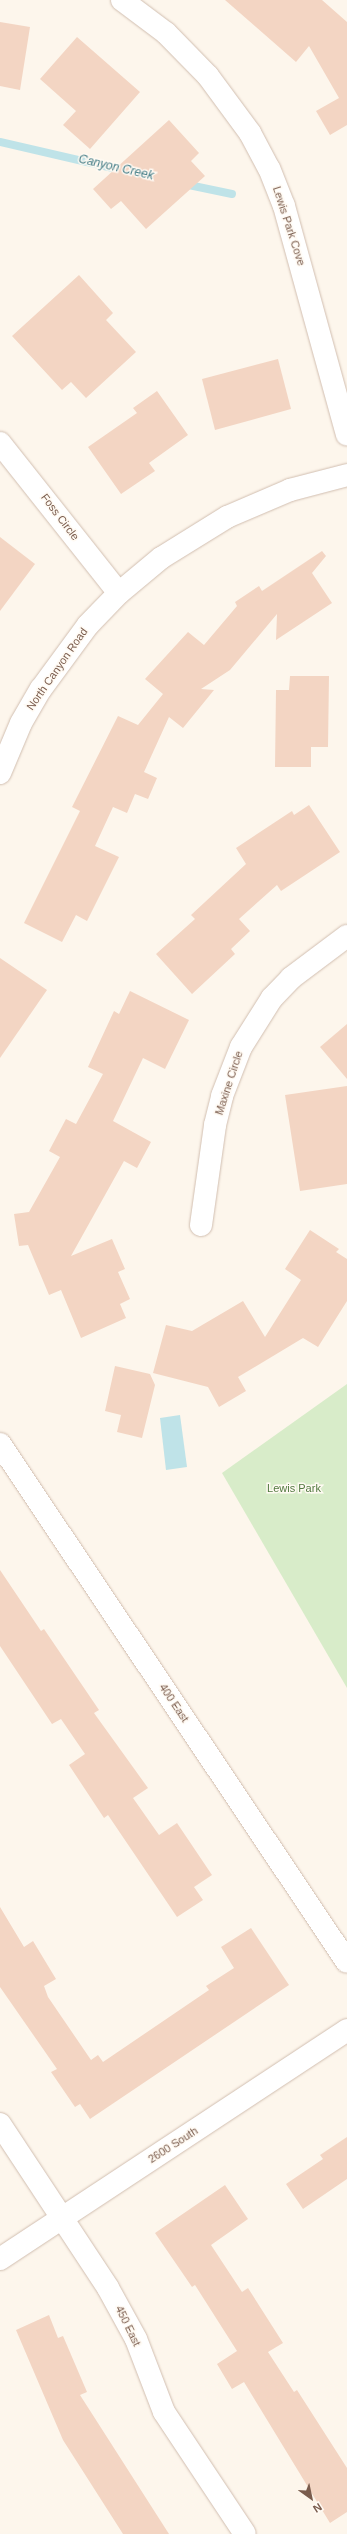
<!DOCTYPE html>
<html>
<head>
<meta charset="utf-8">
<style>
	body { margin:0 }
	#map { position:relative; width:347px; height:2534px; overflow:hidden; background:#fdf6ec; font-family:Arial,sans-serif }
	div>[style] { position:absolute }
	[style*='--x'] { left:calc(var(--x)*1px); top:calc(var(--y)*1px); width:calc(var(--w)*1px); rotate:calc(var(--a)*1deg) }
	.green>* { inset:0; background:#d8ecc9 }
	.water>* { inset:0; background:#bfe3e8 }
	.stream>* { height:8px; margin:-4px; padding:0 4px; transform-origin:4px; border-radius:4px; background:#bfe3e8 }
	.building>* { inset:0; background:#f3d5c3 }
	.roads { filter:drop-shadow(0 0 1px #d1beb0) drop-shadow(0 0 1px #d1beb0) }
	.minor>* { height:22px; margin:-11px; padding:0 11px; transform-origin:11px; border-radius:11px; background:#fff }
	.tertiary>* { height:22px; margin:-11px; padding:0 11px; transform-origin:11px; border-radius:11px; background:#fff }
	span { translate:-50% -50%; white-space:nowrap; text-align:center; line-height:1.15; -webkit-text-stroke:3px #fffaf3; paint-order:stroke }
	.street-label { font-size:11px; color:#7a5c4d }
	.park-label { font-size:11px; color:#537a41 }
	.water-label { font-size:12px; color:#437c86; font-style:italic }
	.north { position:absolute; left:291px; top:2478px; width:40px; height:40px; -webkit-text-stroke:3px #fffaf3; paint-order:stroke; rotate:147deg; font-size:11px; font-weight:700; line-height:16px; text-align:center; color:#7a5c4d }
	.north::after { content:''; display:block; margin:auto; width:14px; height:18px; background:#7a5c4d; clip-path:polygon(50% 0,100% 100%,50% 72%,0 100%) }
</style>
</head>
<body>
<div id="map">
	<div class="green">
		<div style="clip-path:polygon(347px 1384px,347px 1688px,222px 1473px)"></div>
	</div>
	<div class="water">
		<div style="clip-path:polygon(180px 1415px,187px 1467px,166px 1470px,160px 1418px)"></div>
	</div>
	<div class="stream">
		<div style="--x:0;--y:142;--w:129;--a:13"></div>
		<div style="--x:184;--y:184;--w:49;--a:11.8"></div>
	</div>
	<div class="building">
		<div style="clip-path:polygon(225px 0,322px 0,347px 22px,347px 125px,330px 135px,316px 111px,339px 98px,309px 46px,296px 62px)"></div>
		<div style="clip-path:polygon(0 22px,30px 27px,20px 90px,0 86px)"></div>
		<div style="clip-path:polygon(77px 37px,140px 92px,90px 149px,63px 125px,76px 111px,40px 79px)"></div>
		<div style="clip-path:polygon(169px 120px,199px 153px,191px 161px,205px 176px,146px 229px,121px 201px,111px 209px,93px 189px)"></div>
		<div style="clip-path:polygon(79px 275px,113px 313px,106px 320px,136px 352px,86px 398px,71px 382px,62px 390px,12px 336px)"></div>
		<div style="clip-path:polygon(278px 359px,291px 409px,215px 430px,202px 379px)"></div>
		<div style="clip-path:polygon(157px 391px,188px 435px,149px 463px,155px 471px,121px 494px,88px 447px,137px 413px,133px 408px)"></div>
		<div style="clip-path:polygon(0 537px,35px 564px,0 611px)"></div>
		<div style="clip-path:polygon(322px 551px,326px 556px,312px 573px,332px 603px,276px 640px,277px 614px,230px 670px,201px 689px,214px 690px,183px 728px,169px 717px,144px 772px,157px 778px,148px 799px,135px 794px,127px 813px,113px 807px,95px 846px,119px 857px,87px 921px,76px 915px,62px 942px,24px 923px,80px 811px,72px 807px,118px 716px,138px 725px,163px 694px,145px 679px,188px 632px,204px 645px,237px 606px,235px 602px,259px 586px,262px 591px)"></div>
		<div style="clip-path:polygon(290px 676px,329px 676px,328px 747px,311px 747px,311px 767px,275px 767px,276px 690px,289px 690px)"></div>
		<div style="clip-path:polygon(309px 805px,340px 852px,281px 891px,277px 885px,239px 919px,250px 931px,231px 949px,235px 954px,192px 994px,156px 954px,195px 919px,191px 915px,246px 864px,236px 848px,292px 811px,294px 815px)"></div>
		<div style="clip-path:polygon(0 958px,47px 990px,0 1058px)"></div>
		<div style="clip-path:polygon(130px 991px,189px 1020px,165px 1069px,143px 1058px,113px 1121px,151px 1142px,137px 1168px,124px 1161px,71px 1256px,112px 1239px,125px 1269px,118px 1272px,130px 1299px,120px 1304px,126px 1318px,81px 1338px,61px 1290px,49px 1295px,28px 1245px,19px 1246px,14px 1214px,29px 1212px,60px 1157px,49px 1151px,66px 1119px,76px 1124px,103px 1074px,88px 1067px,114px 1011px,119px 1014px)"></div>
		<div style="clip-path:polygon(347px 1024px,347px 1079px,320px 1047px)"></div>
		<div style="clip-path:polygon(347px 1086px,347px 1184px,300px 1191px,285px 1095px)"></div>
		<div style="clip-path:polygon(310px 1230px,339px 1249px,336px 1252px,347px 1259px,347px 1301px,318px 1347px,303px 1338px,238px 1377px,246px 1391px,219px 1407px,208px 1387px,153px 1373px,166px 1325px,192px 1331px,243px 1301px,265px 1337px,301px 1280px,285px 1269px)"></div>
		<div style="clip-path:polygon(115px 1366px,150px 1374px,155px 1385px,142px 1438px,117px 1432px,121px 1415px,105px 1411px)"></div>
		<div style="clip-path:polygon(0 1570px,41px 1631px,44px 1629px,99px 1710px,94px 1713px,148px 1788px,133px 1798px,159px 1835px,177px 1823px,212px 1875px,194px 1887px,203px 1900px,177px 1917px,108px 1815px,104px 1818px,69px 1765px,85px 1754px,61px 1719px,52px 1724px,0 1646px)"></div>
		<div style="clip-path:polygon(0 1907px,24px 1947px,33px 1941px,56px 1979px,44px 1986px,48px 1997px,91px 2060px,98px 2055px,103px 2062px,209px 1990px,206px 1986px,234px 1968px,221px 1947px,251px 1928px,289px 1985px,90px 2119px,80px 2104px,75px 2107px,51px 2072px,57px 2069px,0 1987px)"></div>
		<div style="clip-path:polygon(347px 2137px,347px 2179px,303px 2209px,286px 2184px,323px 2159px,320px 2155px)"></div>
		<div style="clip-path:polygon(225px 2185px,248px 2219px,211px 2245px,242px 2292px,248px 2288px,283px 2343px,268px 2352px,294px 2392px,297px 2390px,347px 2468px,347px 2512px,330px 2523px,244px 2382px,232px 2389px,217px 2364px,237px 2351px,195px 2285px,192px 2287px,155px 2233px)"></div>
		<div style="clip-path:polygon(49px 2315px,58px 2338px,63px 2336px,87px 2392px,80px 2395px,169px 2534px,123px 2534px,63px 2440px,16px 2330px)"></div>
	</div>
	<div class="roads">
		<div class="minor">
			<div style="--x:122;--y:0;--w:55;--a:36.9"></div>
			<div style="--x:166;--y:33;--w:60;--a:45.7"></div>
			<div style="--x:208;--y:76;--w:71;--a:53.6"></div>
			<div style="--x:250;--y:133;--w:40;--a:62"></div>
			<div style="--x:269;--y:168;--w:41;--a:68.5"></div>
			<div style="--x:284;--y:206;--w:237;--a:74.6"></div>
			<div style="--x:0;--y:443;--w:191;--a:51.6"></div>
			<div style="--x:201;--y:1225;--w:101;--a:-82"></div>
			<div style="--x:215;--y:1125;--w:30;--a:-76"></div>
			<div style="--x:222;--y:1096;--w:53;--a:-68.8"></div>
			<div style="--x:241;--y:1047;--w:58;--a:-57.7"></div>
			<div style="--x:272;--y:998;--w:28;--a:-46"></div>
			<div style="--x:291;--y:978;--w:70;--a:-36.9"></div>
			<div style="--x:0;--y:2124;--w:196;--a:56.6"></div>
			<div style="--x:108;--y:2288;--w:58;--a:61.2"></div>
			<div style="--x:136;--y:2339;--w:78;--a:69"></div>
			<div style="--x:164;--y:2412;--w:146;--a:56.4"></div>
			<div style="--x:0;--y:2259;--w:416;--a:-33.4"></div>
		</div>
		<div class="tertiary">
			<div style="--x:0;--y:773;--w:54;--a:-67.2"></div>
			<div style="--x:21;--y:723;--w:39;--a:-60"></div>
			<div style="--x:41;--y:689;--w:79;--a:-53.7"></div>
			<div style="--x:88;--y:625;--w:45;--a:-45.9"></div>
			<div style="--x:119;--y:593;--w:55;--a:-39.8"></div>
			<div style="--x:161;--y:558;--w:78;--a:-31.8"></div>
			<div style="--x:227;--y:517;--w:69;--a:-23.2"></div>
			<div style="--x:290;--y:490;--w:59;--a:-14.7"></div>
			<div style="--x:0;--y:1444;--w:623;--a:56.18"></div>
		</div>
	</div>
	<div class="street-label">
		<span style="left:289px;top:226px;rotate:72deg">Lewis Park Cove</span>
		<span style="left:60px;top:517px;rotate:53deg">Foss Circle</span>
		<span style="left:57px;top:669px;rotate:-55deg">North Canyon Road</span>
		<span style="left:229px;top:1083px;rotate:-72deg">Maxine Circle</span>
		<span style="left:174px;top:1703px;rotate:56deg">400 East</span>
		<span style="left:173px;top:2145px;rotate:-33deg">2600 South</span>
		<span style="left:128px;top:2326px;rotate:64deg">450 East</span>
	</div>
	<div class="park-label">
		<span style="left:294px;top:1488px">Lewis Park</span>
	</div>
	<div class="water-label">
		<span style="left:116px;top:168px;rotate:13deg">Canyon Creek</span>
	</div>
	<div class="north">N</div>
</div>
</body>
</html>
